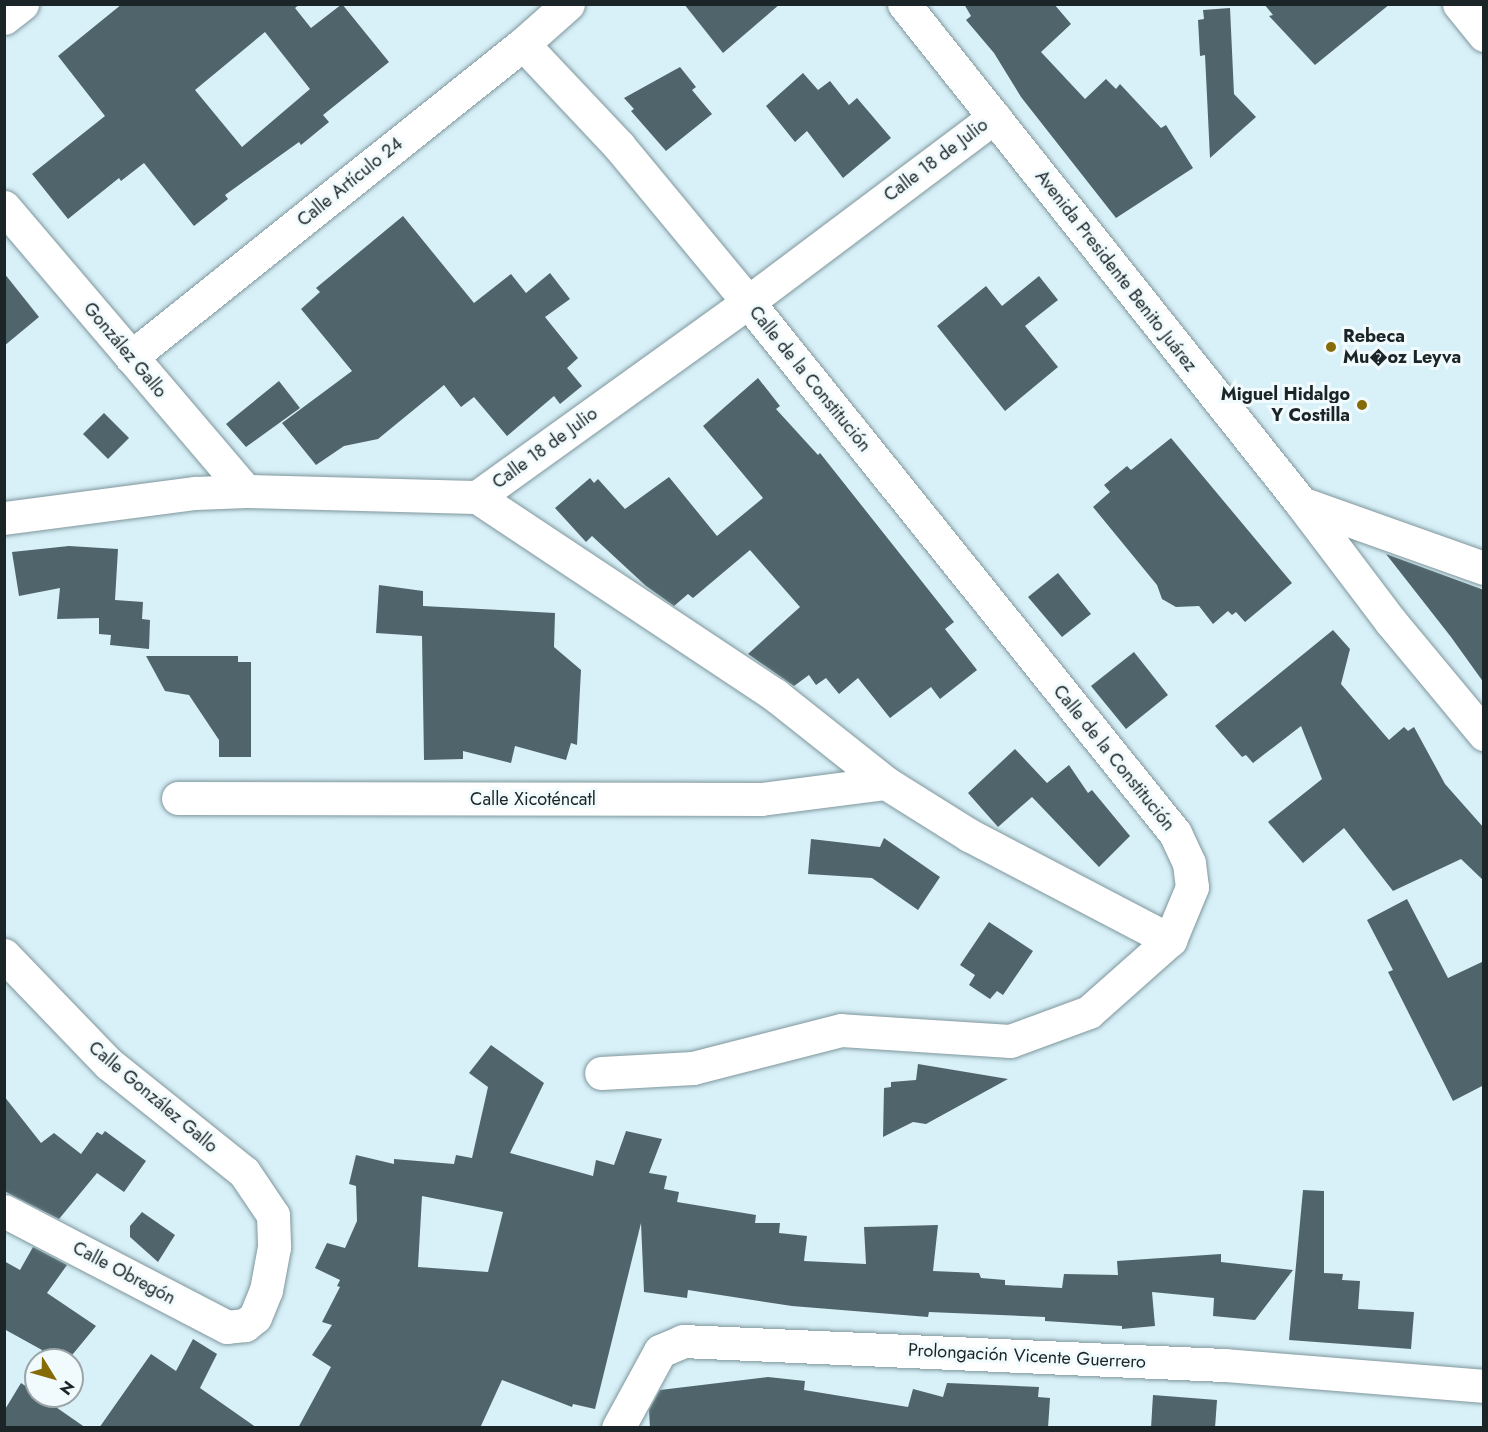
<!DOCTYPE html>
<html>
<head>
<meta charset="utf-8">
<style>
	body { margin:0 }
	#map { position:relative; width:1488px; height:1432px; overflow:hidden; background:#d8f0f8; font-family:Jost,sans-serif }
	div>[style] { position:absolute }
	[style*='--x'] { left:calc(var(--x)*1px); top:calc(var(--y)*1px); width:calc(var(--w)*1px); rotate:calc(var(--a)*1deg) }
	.building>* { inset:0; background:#50656b }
	.roads { filter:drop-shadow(0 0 2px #7f969c) drop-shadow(0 0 2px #7f969c) }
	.minor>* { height:33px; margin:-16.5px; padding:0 16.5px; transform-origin:16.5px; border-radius:16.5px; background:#fff }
	.tertiary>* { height:33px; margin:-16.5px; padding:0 16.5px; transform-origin:16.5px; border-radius:16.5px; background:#fff }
	.dots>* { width:16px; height:16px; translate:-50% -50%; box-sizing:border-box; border:3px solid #f1fbfe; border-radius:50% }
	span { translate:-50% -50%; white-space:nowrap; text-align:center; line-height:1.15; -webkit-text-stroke:6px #f1fbfe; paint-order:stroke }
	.street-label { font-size:18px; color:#1b2426 }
	.poi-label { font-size:18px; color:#1b2426; font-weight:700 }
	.left { translate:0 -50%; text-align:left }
	.right { translate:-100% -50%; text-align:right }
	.frame { position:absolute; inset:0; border:6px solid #1b2426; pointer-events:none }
	.north { position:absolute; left:24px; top:1348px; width:60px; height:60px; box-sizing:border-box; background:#f1fbfe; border:2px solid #9ba5a8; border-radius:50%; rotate:127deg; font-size:16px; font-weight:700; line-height:24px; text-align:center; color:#1b2426 }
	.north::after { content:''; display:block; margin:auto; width:21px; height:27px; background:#866c09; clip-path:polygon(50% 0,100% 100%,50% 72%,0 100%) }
</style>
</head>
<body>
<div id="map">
	<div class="building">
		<div style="clip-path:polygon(evenodd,122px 4px,300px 4px,295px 8px,311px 28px,342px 4px,389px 62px,323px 115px,329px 122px,301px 145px,299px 142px,225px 195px,228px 199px,194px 226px,144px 163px,121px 181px,119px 178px,68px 219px,32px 174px,105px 116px,58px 56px,122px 4px,265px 32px,310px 89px,242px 147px,195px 90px,265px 32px)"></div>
		<div style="clip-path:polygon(684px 4px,780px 4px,723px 53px)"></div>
		<div style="clip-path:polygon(964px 4px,1054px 4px,1071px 24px,1041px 52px,1085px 99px,1106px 79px,1116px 89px,1120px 84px,1161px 128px,1166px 125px,1193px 168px,1116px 218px,1021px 97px,994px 53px,966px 20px,971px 16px)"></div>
		<div style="clip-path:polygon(1264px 4px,1390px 4px,1315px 65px,1269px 16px,1273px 15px)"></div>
		<div style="clip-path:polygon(1230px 8px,1234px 94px,1256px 117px,1210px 158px,1205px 55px,1200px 56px,1198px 20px,1204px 19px,1203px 10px)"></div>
		<div style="clip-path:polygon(680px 67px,696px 87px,692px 90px,712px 114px,666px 151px,631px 111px,634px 109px,624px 98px)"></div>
		<div style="clip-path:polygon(803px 73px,818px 90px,830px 81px,849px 105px,857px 98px,891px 138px,843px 178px,807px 131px,795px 142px,766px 106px)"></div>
		<div style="clip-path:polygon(403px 216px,474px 303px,511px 274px,526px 293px,550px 273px,570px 299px,545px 317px,578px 358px,567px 368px,582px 386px,560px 404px,554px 396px,507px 436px,474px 397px,461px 407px,444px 385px,378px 439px,344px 446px,316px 465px,282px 423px,352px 371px,301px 309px,320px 292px,316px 288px)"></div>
		<div style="clip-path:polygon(4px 273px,39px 317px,4px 346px)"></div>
		<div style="clip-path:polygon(1039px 276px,1058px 300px,1025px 326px,1058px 367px,1005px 411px,937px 326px,986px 286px,1002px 306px)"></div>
		<div style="clip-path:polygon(758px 378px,780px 406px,776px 409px,818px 455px,820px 453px,954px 622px,945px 629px,977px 670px,940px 699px,931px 687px,890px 718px,858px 678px,839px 694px,826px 678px,816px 685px,809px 675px,794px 686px,748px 654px,800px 607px,750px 550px,693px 598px,688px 594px,674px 606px,646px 586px,592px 536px,586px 542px,555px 508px,590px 478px,594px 483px,598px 479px,625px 509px,669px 477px,717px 536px,763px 498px,703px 426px)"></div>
		<div style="clip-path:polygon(279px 381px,300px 408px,246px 447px,226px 424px)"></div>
		<div style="clip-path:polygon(104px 413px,129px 438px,108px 459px,83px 434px)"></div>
		<div style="clip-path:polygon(1171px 438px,1292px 583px,1245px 622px,1236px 612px,1232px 615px,1228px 611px,1213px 624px,1199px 606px,1176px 607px,1162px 599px,1157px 585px,1093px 507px,1110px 492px,1104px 485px,1127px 466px,1131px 470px)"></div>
		<div style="clip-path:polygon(69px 546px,118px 549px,115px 600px,143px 602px,142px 619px,150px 620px,149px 649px,110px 645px,111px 635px,99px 634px,99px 618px,57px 619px,60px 588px,19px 596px,12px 552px)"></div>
		<div style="clip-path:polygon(1386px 554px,1484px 590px,1484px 683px,1451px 637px)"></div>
		<div style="clip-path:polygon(1058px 573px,1091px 614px,1062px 637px,1028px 597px)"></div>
		<div style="clip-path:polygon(379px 585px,423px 591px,423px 606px,555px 613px,554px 647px,581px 670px,577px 745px,571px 743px,566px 760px,515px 746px,511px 763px,463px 751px,463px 759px,424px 760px,422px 636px,376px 633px)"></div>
		<div style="clip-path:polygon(1333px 630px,1350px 649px,1341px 684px,1389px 740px,1404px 727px,1408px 731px,1414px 727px,1445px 784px,1484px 828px,1484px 881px,1461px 859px,1393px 891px,1344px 828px,1303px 863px,1268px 822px,1322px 779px,1301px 726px,1253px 763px,1246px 755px,1242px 757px,1215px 726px)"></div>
		<div style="clip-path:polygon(1134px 652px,1168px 695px,1126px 729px,1091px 686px)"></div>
		<div style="clip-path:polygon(146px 656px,238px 656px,238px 662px,251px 662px,251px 757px,219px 757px,219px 740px,189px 695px,165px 691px)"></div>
		<div style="clip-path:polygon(1015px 749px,1047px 783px,1069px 765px,1088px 793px,1092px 790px,1130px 836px,1099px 867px,1032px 797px,998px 827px,968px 793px)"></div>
		<div style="clip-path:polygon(884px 838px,940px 877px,918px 910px,872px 878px,808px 874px,811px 839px,880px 847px)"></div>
		<div style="clip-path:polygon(1407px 899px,1448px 978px,1484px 961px,1484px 1085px,1453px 1101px,1388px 972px,1393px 970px,1367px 920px)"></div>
		<div style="clip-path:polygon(989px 922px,1033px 951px,1003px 995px,997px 991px,990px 999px,969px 985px,975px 975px,960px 965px)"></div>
		<div style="clip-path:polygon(evenodd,491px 1045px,544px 1083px,510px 1153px,593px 1176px,596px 1160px,614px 1165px,626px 1131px,662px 1139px,649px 1173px,667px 1176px,664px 1189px,679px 1192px,677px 1202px,756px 1215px,755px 1223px,780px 1223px,779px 1233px,807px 1236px,804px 1261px,866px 1264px,864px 1227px,938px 1225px,933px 1271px,979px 1273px,981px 1278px,1005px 1280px,1005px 1285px,1062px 1288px,1064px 1274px,1118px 1275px,1117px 1261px,1221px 1254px,1221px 1262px,1293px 1270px,1255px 1320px,1213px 1316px,1214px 1298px,1152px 1292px,1155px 1326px,1122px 1329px,1122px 1326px,1045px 1321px,1045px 1317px,929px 1312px,928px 1317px,792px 1306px,688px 1290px,687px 1298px,644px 1292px,641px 1223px,595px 1409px,573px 1404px,572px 1407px,502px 1380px,480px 1428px,298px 1428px,331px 1367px,312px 1355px,332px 1325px,322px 1322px,340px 1287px,337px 1286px,340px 1280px,315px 1268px,327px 1243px,345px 1248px,357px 1221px,356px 1186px,349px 1184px,356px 1155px,394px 1164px,394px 1159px,454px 1164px,456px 1155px,472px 1158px,488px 1087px,469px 1073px,491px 1045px,422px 1196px,503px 1212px,488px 1272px,418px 1267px,422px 1196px)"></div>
		<div style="clip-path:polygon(918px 1064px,1008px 1079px,926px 1124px,913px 1122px,883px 1137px,884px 1088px,891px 1087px,891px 1082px,916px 1080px)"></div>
		<div style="clip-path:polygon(4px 1096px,41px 1143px,54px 1133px,81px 1154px,97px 1132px,102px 1135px,105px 1131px,146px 1161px,124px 1192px,97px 1173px,59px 1219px,4px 1191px)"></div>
		<div style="clip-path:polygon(1303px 1190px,1324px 1191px,1324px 1273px,1343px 1274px,1342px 1280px,1360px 1281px,1358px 1309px,1414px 1312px,1411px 1349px,1289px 1340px)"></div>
		<div style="clip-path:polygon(142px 1212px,175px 1235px,158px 1262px,130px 1237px,130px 1226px)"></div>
		<div style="clip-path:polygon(33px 1247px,67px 1265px,47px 1293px,96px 1326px,68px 1360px,36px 1360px,42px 1350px,4px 1329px,4px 1261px,20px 1270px)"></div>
		<div style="clip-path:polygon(193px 1339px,217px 1354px,200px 1388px,257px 1428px,99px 1428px,151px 1354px,176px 1371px)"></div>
		<div style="clip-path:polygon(768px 1377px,805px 1381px,804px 1390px,908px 1407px,913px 1389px,943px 1397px,947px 1383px,1039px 1387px,1038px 1397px,1050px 1398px,1048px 1428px,650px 1428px,649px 1410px,660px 1390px)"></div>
		<div style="clip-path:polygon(21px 1383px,36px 1393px,36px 1396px,40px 1396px,86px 1428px,4px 1428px,4px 1411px)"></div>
		<div style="clip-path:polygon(1153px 1395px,1217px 1400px,1215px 1428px,1151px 1428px)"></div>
	</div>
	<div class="roads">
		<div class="minor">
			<div style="--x:1459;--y:4;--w:40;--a:51"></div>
			<div style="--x:4;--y:18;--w:23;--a:-38"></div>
			<div style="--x:523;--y:44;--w:140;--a:46.7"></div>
			<div style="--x:619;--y:146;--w:202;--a:50.4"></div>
			<div style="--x:748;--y:302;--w:681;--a:51.2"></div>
			<div style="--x:1175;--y:833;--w:33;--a:65"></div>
			<div style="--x:1189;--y:863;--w:24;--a:83"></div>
			<div style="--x:1192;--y:887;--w:57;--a:112.5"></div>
			<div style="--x:1170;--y:940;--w:108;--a:138.4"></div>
			<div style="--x:1089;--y:1012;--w:84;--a:159.8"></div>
			<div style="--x:1010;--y:1041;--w:169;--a:-176.3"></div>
			<div style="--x:841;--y:1030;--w:153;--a:165.6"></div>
			<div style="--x:693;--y:1068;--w:92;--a:176.9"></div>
			<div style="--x:4;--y:207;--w:373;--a:49.6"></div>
			<div style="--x:131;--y:357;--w:502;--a:-38.61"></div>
			<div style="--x:523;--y:44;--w:60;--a:-41.6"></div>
			<div style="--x:477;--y:497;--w:358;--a:33.6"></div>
			<div style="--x:775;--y:695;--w:142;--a:38.4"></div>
			<div style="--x:886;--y:783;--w:98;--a:32.1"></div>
			<div style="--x:969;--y:835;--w:227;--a:27.6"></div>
			<div style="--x:4;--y:518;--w:193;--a:-7.5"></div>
			<div style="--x:195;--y:493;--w:51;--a:-2.2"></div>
			<div style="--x:246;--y:491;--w:231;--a:1.5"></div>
			<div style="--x:477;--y:497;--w:334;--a:-35.7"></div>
			<div style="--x:748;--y:302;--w:308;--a:-36.9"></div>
			<div style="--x:178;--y:798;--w:583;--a:0.1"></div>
			<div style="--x:761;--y:799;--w:126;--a:-7.3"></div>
			<div style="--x:4;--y:955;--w:151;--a:46.1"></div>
			<div style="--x:109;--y:1064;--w:173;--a:38.7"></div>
			<div style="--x:244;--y:1172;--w:52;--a:56"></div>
			<div style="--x:273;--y:1215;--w:32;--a:88"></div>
			<div style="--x:274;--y:1247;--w:44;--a:100.5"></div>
			<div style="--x:266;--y:1290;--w:29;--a:112"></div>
			<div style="--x:255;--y:1317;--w:13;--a:141"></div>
			<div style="--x:245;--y:1325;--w:18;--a:174"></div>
			<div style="--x:227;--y:1327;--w:251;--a:-152.5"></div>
			<div style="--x:618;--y:1428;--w:88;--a:-61.4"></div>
			<div style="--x:660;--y:1351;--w:25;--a:-23"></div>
			<div style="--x:683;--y:1341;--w:542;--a:2.54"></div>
			<div style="--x:1224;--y:1365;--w:261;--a:4.6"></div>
		</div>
		<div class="tertiary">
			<div style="--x:904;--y:4;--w:638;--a:51.49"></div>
			<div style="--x:1301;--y:503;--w:149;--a:52.9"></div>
			<div style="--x:1391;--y:622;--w:146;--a:50.3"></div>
			<div style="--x:1301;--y:503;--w:194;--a:19.6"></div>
		</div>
	</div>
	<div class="dots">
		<div style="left:1331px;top:347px;background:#866c09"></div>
		<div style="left:1362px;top:405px;background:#866c09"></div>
	</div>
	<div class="street-label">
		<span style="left:936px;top:160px;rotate:-37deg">Calle 18 de Julio</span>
		<span style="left:350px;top:182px;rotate:-39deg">Calle Artículo 24</span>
		<span style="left:1116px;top:271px;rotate:52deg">Avenida Presidente Benito Juárez</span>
		<span style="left:125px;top:350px;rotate:50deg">González Gallo</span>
		<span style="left:810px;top:379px;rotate:51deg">Calle de la Constitución</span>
		<span style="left:545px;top:448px;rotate:-36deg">Calle 18 de Julio</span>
		<span style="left:1114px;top:758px;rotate:51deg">Calle de la Constitución</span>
		<span style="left:533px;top:799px">Calle Xicoténcatl</span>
		<span style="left:153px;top:1097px;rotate:40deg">Calle González Gallo</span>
		<span style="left:124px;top:1273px;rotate:28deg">Calle Obregón</span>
		<span style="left:1027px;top:1356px;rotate:3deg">Prolongación Vicente Guerrero</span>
	</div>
	<div class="poi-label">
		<span class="left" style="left:1343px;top:347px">Rebeca<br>Mu�oz Leyva</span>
		<span class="right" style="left:1350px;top:405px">Miguel Hidalgo<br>Y Costilla</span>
	</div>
	<div class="frame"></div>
	<div class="north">N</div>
</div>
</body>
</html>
